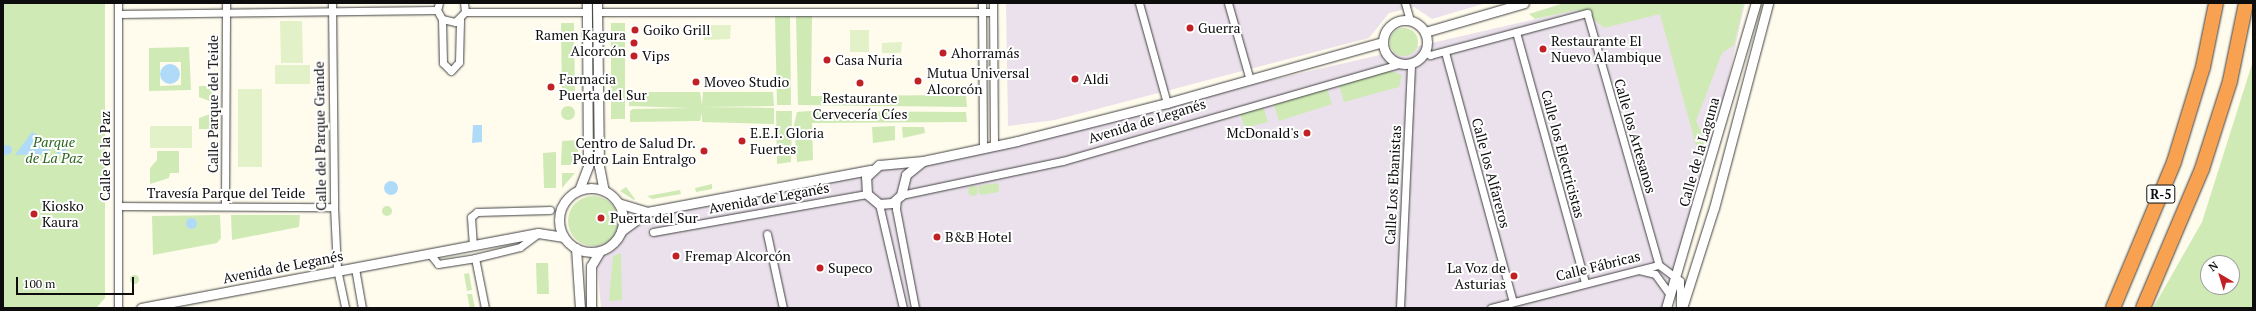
<!DOCTYPE html>
<html>
<head>
<meta charset="utf-8">
<style>
	body { margin:0 }
	#map { position:relative; width:2256px; height:311px; overflow:hidden; background:#fffced; font-family:"PT Serif",serif }
	div>[style] { position:absolute }
	[style*='--x'] { left:calc(var(--x)*1px); top:calc(var(--y)*1px); width:calc(var(--w)*1px); rotate:calc(var(--a)*1deg) }
	.industrial>* { inset:0; background:#ebe1ec }
	.green>* { inset:0; background:#cfeab5 }
	.round { border-radius:50% }
	.pitch>* { inset:0; background:#e2f1c8 }
	.water>* { inset:0; background:#b0dbf8 }
	.roads { filter:drop-shadow(0 0 1px #404040) drop-shadow(0 0 1px #404040) }
	.minor>* { height:7px; margin:-3.5px; padding:0 3.5px; transform-origin:3.5px; border-radius:3.5px; background:#fff }
	.tertiary>* { height:9px; margin:-4.5px; padding:0 4.5px; transform-origin:4.5px; border-radius:4.5px; background:#fff }
	.tertiary>.ring { margin:-4.5px; padding:0; box-sizing:content-box; background:none; border:9px solid #fff; border-radius:50% }
	.motorway>* { height:14px; margin:-7px; padding:0 7px; transform-origin:7px; border-radius:7px; background:#f8a251 }
	.dots>* { width:11px; height:11px; translate:-50% -50%; box-sizing:border-box; border:2px solid #fff; border-radius:50% }
	span { translate:-50% -50%; white-space:nowrap; text-align:center; line-height:1.15; -webkit-text-stroke:4px #fff; paint-order:stroke }
	.shield-label span { padding:1px 3px; background:#fff; border:1px solid; border-radius:3px; -webkit-text-stroke-width:0 }
	.shield-label { font-size:13px; color:#0d0d0d; font-weight:700 }
	.poi-label { font-size:14px; color:#0d0d0d }
	.left { translate:0 -50%; text-align:left }
	.right { translate:-100% -50%; text-align:right }
	.street-label { font-size:14px; color:#0d0d0d }
	.park-label { font-size:14px; color:#29661b; font-style:italic }
	.frame { position:absolute; inset:0; border:4px solid #0d0d0d; pointer-events:none }
	.north { position:absolute; left:2200px; top:255px; width:40px; height:40px; box-sizing:border-box; background:#fff; border:1px solid #9e9e9e; border-radius:50%; rotate:322deg; font-size:11px; font-weight:700; line-height:16px; text-align:center; color:#0d0d0d }
	.north::after { content:''; display:block; margin:auto; width:14px; height:18px; background:#c12124; clip-path:polygon(50% 0,100% 100%,50% 72%,0 100%) }
	.scale { position:absolute; left:16px; top:277px; width:118px; height:18px; box-sizing:border-box; border:2px solid #0d0d0d; border-top:0; padding-left:5px; font-size:12px; line-height:14px; white-space:nowrap; color:#0d0d0d; -webkit-text-stroke:3px #fff; paint-order:stroke }
</style>
</head>
<body>
<div id="map">
	<div class="industrial">
		<div style="clip-path:polygon(1006px 3px,1486px 3px,1432px 19px,1414px 7px,1389px 13px,1369px 38px,1055px 120px,1008px 126px)"></div>
		<div style="clip-path:polygon(1605px 3px,1745px 3px,1709px 167px,1664px 308px,601px 308px,593px 220px,881px 170px)"></div>
	</div>
	<div class="green">
		<div style="clip-path:polygon(3px 3px,105px 3px,105px 298px,97px 307px,3px 308px)"></div>
		<div style="clip-path:polygon(1564px 3px,1744px 3px,1734px 45px,1722px 53px,1696px 121px,1707px 144px,1700px 160px,1660px 14px,1604px 28px,1587px 13px,1576px 10px,1535px 19px,1529px 14px)"></div>
		<div style="clip-path:polygon(796px 15px,812px 15px,811px 96px,966px 95px,967px 107px,798px 105px)"></div>
		<div style="clip-path:polygon(775px 16px,790px 16px,791px 105px,777px 105px)"></div>
		<div style="clip-path:polygon(561px 23px,574px 23px,575px 96px,562px 96px)"></div>
		<div style="clip-path:polygon(611px 23px,625px 23px,625px 119px,611px 119px)"></div>
		<div class="round" style="left:1390px;top:28px;width:28px;height:28px"></div>
		<div style="clip-path:polygon(evenodd,189px 47px,191px 90px,149px 91px,149px 48px,189px 47px,160px 62px,181px 62px,181px 85px,160px 86px,160px 62px)"></div>
		<div style="clip-path:polygon(evenodd,2253px 61px,2253px 308px,2153px 308px,2202px 222px,2253px 61px,2208px 263px,2232px 263px,2232px 287px,2208px 287px,2208px 263px)"></div>
		<div style="clip-path:polygon(1391px 71px,1402px 75px,1399px 87px,1344px 102px,1339px 85px)"></div>
		<div style="clip-path:polygon(199px 86px,212px 86px,212px 102px,199px 97px)"></div>
		<div style="clip-path:polygon(1327px 88px,1332px 104px,1279px 121px,1274px 105px)"></div>
		<div style="clip-path:polygon(629px 92px,700px 92px,702px 105px,703px 92px,773px 92px,774px 106px,702px 107px,774px 108px,774px 124px,702px 122px,702px 113px,700px 121px,630px 122px,630px 111px,633px 109px,689px 108px,629px 106px)"></div>
		<div class="round" style="left:561px;top:106px;width:14px;height:14px"></div>
		<div style="clip-path:polygon(1263px 106px,1268px 122px,1245px 128px,1240px 114px)"></div>
		<div style="clip-path:polygon(776px 111px,792px 111px,791px 162px,777px 164px)"></div>
		<div style="clip-path:polygon(810px 111px,966px 112px,967px 122px,812px 123px,813px 160px,797px 162px,794px 125px,797px 112px)"></div>
		<div style="clip-path:polygon(213px 113px,212px 129px,199px 129px,199px 118px)"></div>
		<div style="clip-path:polygon(895px 126px,895px 140px,873px 143px,872px 127px)"></div>
		<div style="clip-path:polygon(902px 127px,924px 127px,925px 133px,903px 138px)"></div>
		<div style="clip-path:polygon(578px 140px,578px 165px,561px 165px,562px 141px)"></div>
		<div style="clip-path:polygon(157px 151px,179px 151px,179px 173px,170px 173px,169px 178px,150px 184px,150px 168px,157px 160px)"></div>
		<div style="clip-path:polygon(556px 152px,556px 188px,544px 188px,543px 153px)"></div>
		<div style="clip-path:polygon(562px 173px,575px 173px,562px 188px)"></div>
		<div style="clip-path:polygon(998px 183px,999px 192px,980px 195px,978px 186px)"></div>
		<div style="clip-path:polygon(712px 184px,712px 189px,696px 192px,695px 188px)"></div>
		<div class="round" style="left:968px;top:186px;width:10px;height:10px"></div>
		<div style="clip-path:polygon(626px 187px,635px 199px,634px 200px,620px 191px)"></div>
		<div style="clip-path:polygon(680px 190px,681px 194px,652px 199px,647px 196px)"></div>
		<div class="round" style="left:568px;top:196px;width:50px;height:50px"></div>
		<div class="round" style="left:382px;top:206px;width:10px;height:10px"></div>
		<div style="clip-path:polygon(220px 215px,221px 238px,217px 243px,153px 255px,152px 216px)"></div>
		<div style="clip-path:polygon(231px 215px,300px 215px,299px 227px,232px 240px)"></div>
		<div style="clip-path:polygon(621px 253px,622px 300px,609px 301px,613px 256px)"></div>
		<div style="clip-path:polygon(536px 263px,548px 263px,549px 294px,537px 294px)"></div>
		<div style="clip-path:polygon(469px 273px,472px 290px,467px 291px,464px 274px)"></div>
		<div class="round" style="left:129.5px;top:274.5px;width:9px;height:9px"></div>
		<div style="clip-path:polygon(467px 294px,472px 294px,475px 308px,470px 308px)"></div>
	</div>
	<div class="pitch">
		<div style="clip-path:polygon(280px 21px,302px 21px,303px 63px,281px 63px)"></div>
		<div style="clip-path:polygon(704px 25px,731px 25px,730px 39px,704px 40px)"></div>
		<div style="clip-path:polygon(850px 30px,869px 30px,869px 52px,850px 52px)"></div>
		<div style="clip-path:polygon(902px 42px,901px 53px,882px 53px,882px 43px)"></div>
		<div style="clip-path:polygon(275px 65px,310px 65px,310px 84px,275px 84px)"></div>
		<div style="clip-path:polygon(238px 89px,262px 89px,262px 167px,238px 167px)"></div>
		<div style="clip-path:polygon(150px 126px,192px 126px,192px 148px,150px 148px)"></div>
	</div>
	<div class="water">
		<div class="round" style="left:160px;top:64px;width:20px;height:20px"></div>
		<div style="clip-path:polygon(473px 125px,482px 125px,482px 142px,472px 143px)"></div>
		<div style="clip-path:polygon(32px 132px,51px 142px,48px 154px,15px 155px)"></div>
		<div class="round" style="left:56px;top:145px;width:10px;height:10px"></div>
		<div class="round" style="left:2px;top:145px;width:10px;height:10px"></div>
		<div class="round" style="left:384px;top:181px;width:14px;height:14px"></div>
		<div class="round" style="left:185.5px;top:217.5px;width:11px;height:11px"></div>
	</div>
	<div class="roads">
		<div class="minor">
			<div style="--x:118;--y:3;--w:305;--a:90"></div>
			<div style="--x:332;--y:3;--w:204;--a:89.4"></div>
			<div style="--x:334;--y:207;--w:62;--a:87.2"></div>
			<div style="--x:337;--y:269;--w:40;--a:78"></div>
			<div style="--x:439;--y:3;--w:7;--a:106"></div>
			<div style="--x:437;--y:10;--w:10;--a:61"></div>
			<div style="--x:442;--y:19;--w:13;--a:13"></div>
			<div style="--x:455;--y:22;--w:14;--a:-45"></div>
			<div style="--x:465;--y:12;--w:9;--a:-96"></div>
			<div style="--x:982;--y:3;--w:145;--a:89.6"></div>
			<div style="--x:993;--y:3;--w:143;--a:89.6"></div>
			<div style="--x:1139;--y:3;--w:104;--a:74.4"></div>
			<div style="--x:1228;--y:3;--w:80;--a:74.1"></div>
			<div style="--x:1405;--y:3;--w:18;--a:74"></div>
			<div style="--x:465;--y:12;--w:122;--a:0"></div>
			<div style="--x:597;--y:12;--w:396;--a:0"></div>
			<div style="--x:118;--y:14;--w:319;--a:-0.7"></div>
			<div style="--x:442;--y:19;--w:44;--a:88.7"></div>
			<div style="--x:443;--y:63;--w:11;--a:45"></div>
			<div style="--x:451;--y:71;--w:12;--a:-48"></div>
			<div style="--x:459;--y:62;--w:42;--a:-88.6"></div>
			<div style="--x:1516;--y:32;--w:260;--a:74.6"></div>
			<div style="--x:1425;--y:52;--w:6;--a:31"></div>
			<div style="--x:1430;--y:55;--w:163;--a:-15"></div>
			<div style="--x:1587;--y:13;--w:262;--a:74.1"></div>
			<div style="--x:1445;--y:52;--w:259;--a:74.8"></div>
			<div style="--x:901;--y:195;--w:166;--a:-11.9"></div>
			<div style="--x:1063;--y:161;--w:349;--a:-16.1"></div>
			<div style="--x:897;--y:199;--w:10;--a:96"></div>
			<div style="--x:896;--y:209;--w:101;--a:79.1"></div>
			<div style="--x:879;--y:204;--w:107;--a:77"></div>
			<div style="--x:118;--y:206;--w:216;--a:0.3"></div>
			<div style="--x:225;--y:206;--w:203;--a:-89.7"></div>
			<div style="--x:653;--y:232;--w:217;--a:-10.1"></div>
			<div style="--x:767;--y:234;--w:76;--a:77.8"></div>
			<div style="--x:473;--y:246;--w:29;--a:-94"></div>
			<div style="--x:471;--y:217;--w:8;--a:-40"></div>
			<div style="--x:477;--y:212;--w:73;--a:-1.6"></div>
			<div style="--x:431;--y:255;--w:11;--a:52"></div>
			<div style="--x:438;--y:264;--w:37;--a:-9"></div>
			<div style="--x:475;--y:258;--w:46;--a:-13.7"></div>
			<div style="--x:520;--y:247;--w:21;--a:-37"></div>
			<div style="--x:475;--y:258;--w:51;--a:78.7"></div>
			<div style="--x:355;--y:268;--w:41;--a:80.1"></div>
			<div style="--x:1639;--y:270;--w:16;--a:14"></div>
			<div style="--x:1655;--y:274;--w:24;--a:54"></div>
			<div style="--x:1400;--y:308;--w:244;--a:-87.4"></div>
			<div style="--x:1491;--y:308;--w:173;--a:-14.4"></div>
			<div style="--x:1659;--y:265;--w:26;--a:37"></div>
			<div style="--x:1680;--y:281;--w:25;--a:90"></div>
		</div>
		<div class="tertiary">
			<div style="--x:597;--y:3;--w:163;--a:89.3"></div>
			<div style="--x:599;--y:166;--w:25;--a:79"></div>
			<div class="ring" style="left:1383px;top:20px;width:35px;height:35px"></div>
			<div style="--x:1425;--y:32;--w:103;--a:-16.3"></div>
			<div style="--x:923;--y:161;--w:22;--a:141"></div>
			<div style="--x:906;--y:175;--w:21;--a:104"></div>
			<div style="--x:901;--y:195;--w:12;--a:138"></div>
			<div style="--x:892;--y:203;--w:13;--a:176"></div>
			<div style="--x:879;--y:204;--w:16;--a:-140"></div>
			<div style="--x:867;--y:194;--w:17;--a:-93"></div>
			<div style="--x:866;--y:177;--w:18;--a:-43"></div>
			<div style="--x:879;--y:165;--w:44;--a:-5.2"></div>
			<div style="--x:923;--y:161;--w:96;--a:-12"></div>
			<div style="--x:1017;--y:141;--w:155;--a:-14.2"></div>
			<div style="--x:1167;--y:103;--w:223;--a:-15.8"></div>
			<div class="ring" style="left:559px;top:188px;width:55px;height:55px"></div>
			<div style="--x:579;--y:190;--w:26;--a:-69"></div>
			<div style="--x:588;--y:166;--w:163;--a:-90.4"></div>
			<div style="--x:618;--y:203;--w:30;--a:17"></div>
			<div style="--x:621;--y:231;--w:32;--a:-36"></div>
			<div style="--x:647;--y:212;--w:227;--a:-10.7"></div>
			<div style="--x:576;--y:248;--w:60;--a:86.2"></div>
			<div style="--x:141;--y:308;--w:404;--a:-10.7"></div>
			<div style="--x:538;--y:233;--w:26;--a:9"></div>
			<div style="--x:591;--y:308;--w:42;--a:-90"></div>
			<div style="--x:591;--y:266;--w:17;--a:-59"></div>
			<div style="--x:1666;--y:308;--w:318;--a:-73.6"></div>
			<div style="--x:1682;--y:308;--w:105;--a:-72.3"></div>
			<div style="--x:1714;--y:208;--w:212;--a:-75.2"></div>
		</div>
		<div class="motorway">
			<div style="--x:2113;--y:308;--w:158;--a:-67.3"></div>
			<div style="--x:2174;--y:162;--w:99;--a:-73"></div>
			<div style="--x:2203;--y:67;--w:65;--a:-78.5"></div>
			<div style="--x:2143;--y:308;--w:151;--a:-67"></div>
			<div style="--x:2202;--y:169;--w:92;--a:-72.3"></div>
			<div style="--x:2230;--y:81;--w:80;--a:-78.4"></div>
		</div>
	</div>
	<div class="dots">
		<div style="left:1190px;top:28px;background:#c12124"></div>
		<div style="left:635px;top:30px;background:#c12124"></div>
		<div style="left:634px;top:43px;background:#c12124"></div>
		<div style="left:1543px;top:49px;background:#c12124"></div>
		<div style="left:943px;top:53px;background:#c12124"></div>
		<div style="left:634px;top:56px;background:#c12124"></div>
		<div style="left:827px;top:60px;background:#c12124"></div>
		<div style="left:1075px;top:79px;background:#c12124"></div>
		<div style="left:918px;top:81px;background:#c12124"></div>
		<div style="left:696px;top:82px;background:#c12124"></div>
		<div style="left:860px;top:83px;background:#c12124"></div>
		<div style="left:551px;top:87px;background:#c12124"></div>
		<div style="left:1307px;top:133px;background:#c12124"></div>
		<div style="left:742px;top:141px;background:#c12124"></div>
		<div style="left:704px;top:151px;background:#c12124"></div>
		<div style="left:34px;top:214px;background:#c12124"></div>
		<div style="left:601px;top:218px;background:#c12124"></div>
		<div style="left:937px;top:237px;background:#c12124"></div>
		<div style="left:676px;top:256px;background:#c12124"></div>
		<div style="left:820px;top:268px;background:#c12124"></div>
		<div style="left:1514px;top:276px;background:#c12124"></div>
	</div>
	<div class="shield-label">
		<span style="left:2161px;top:194px">R-5</span>
	</div>
	<div class="poi-label">
		<span class="left" style="left:1198px;top:28px">Guerra</span>
		<span class="left" style="left:643px;top:30px">Goiko Grill</span>
		<span class="right" style="left:626px;top:43px">Ramen Kagura<br>Alcorcón</span>
		<span class="left" style="left:1551px;top:49px">Restaurante El<br>Nuevo Alambique</span>
		<span class="left" style="left:951px;top:53px">Ahorramás</span>
		<span class="left" style="left:642px;top:56px">Vips</span>
		<span class="left" style="left:835px;top:60px">Casa Nuria</span>
		<span class="left" style="left:927px;top:81px">Mutua Universal<br>Alcorcón</span>
		<span class="left" style="left:559px;top:87px">Farmacia<br>Puerta del Sur</span>
		<span class="left" style="left:1083px;top:79px">Aldi</span>
		<span class="left" style="left:704px;top:82px">Moveo Studio</span>
		<span style="left:860px;top:106px">Restaurante<br>Cervecería Cíes</span>
		<span class="left" style="left:750px;top:141px">E.E.I. Gloria<br>Fuertes</span>
		<span class="right" style="left:1299px;top:133px">McDonald's</span>
		<span class="right" style="left:696px;top:151px">Centro de Salud Dr.<br>Pedro Lain Entralgo</span>
		<span class="left" style="left:42px;top:214px">Kiosko<br>Kaura</span>
		<span class="left" style="left:610px;top:218px">Puerta del Sur</span>
		<span class="left" style="left:945px;top:237px">B&amp;B Hotel</span>
		<span class="left" style="left:685px;top:256px">Fremap Alcorcón</span>
		<span class="left" style="left:828px;top:268px">Supeco</span>
		<span class="right" style="left:1506px;top:276px">La Voz de<br>Asturias</span>
	</div>
	<div class="street-label">
		<span style="left:213px;top:104px;rotate:-90deg">Calle Parque del Teide</span>
		<span style="left:1147px;top:121px;rotate:-17deg">Avenida de Leganés</span>
		<span style="left:320px;top:136px;rotate:-91deg">Calle del Parque Grande</span>
		<span style="left:1635px;top:136px;rotate:74deg">Calle los Artesanos</span>
		<span style="left:1699px;top:152px;rotate:-74deg">Calle de la Laguna</span>
		<span style="left:1563px;top:154px;rotate:75deg">Calle los Electricistas</span>
		<span style="left:105px;top:156px;rotate:-90deg">Calle de la Paz</span>
		<span style="left:1491px;top:173px;rotate:75deg">Calle los Alfareros</span>
		<span style="left:1393px;top:185px;rotate:-87deg">Calle Los Ebanistas</span>
		<span style="left:226px;top:193px">Travesía Parque del Teide</span>
		<span style="left:769px;top:198px;rotate:-10deg">Avenida de Leganés</span>
		<span style="left:1598px;top:266px;rotate:-14deg">Calle Fábricas</span>
		<span style="left:283px;top:267px;rotate:-11deg">Avenida de Leganés</span>
	</div>
	<div class="park-label">
		<span style="left:54px;top:150px">Parque<br>de La Paz</span>
	</div>
	<div class="frame"></div>
	<div class="north">N</div>
	<div class="scale">100 m</div>
</div>
</body>
</html>
